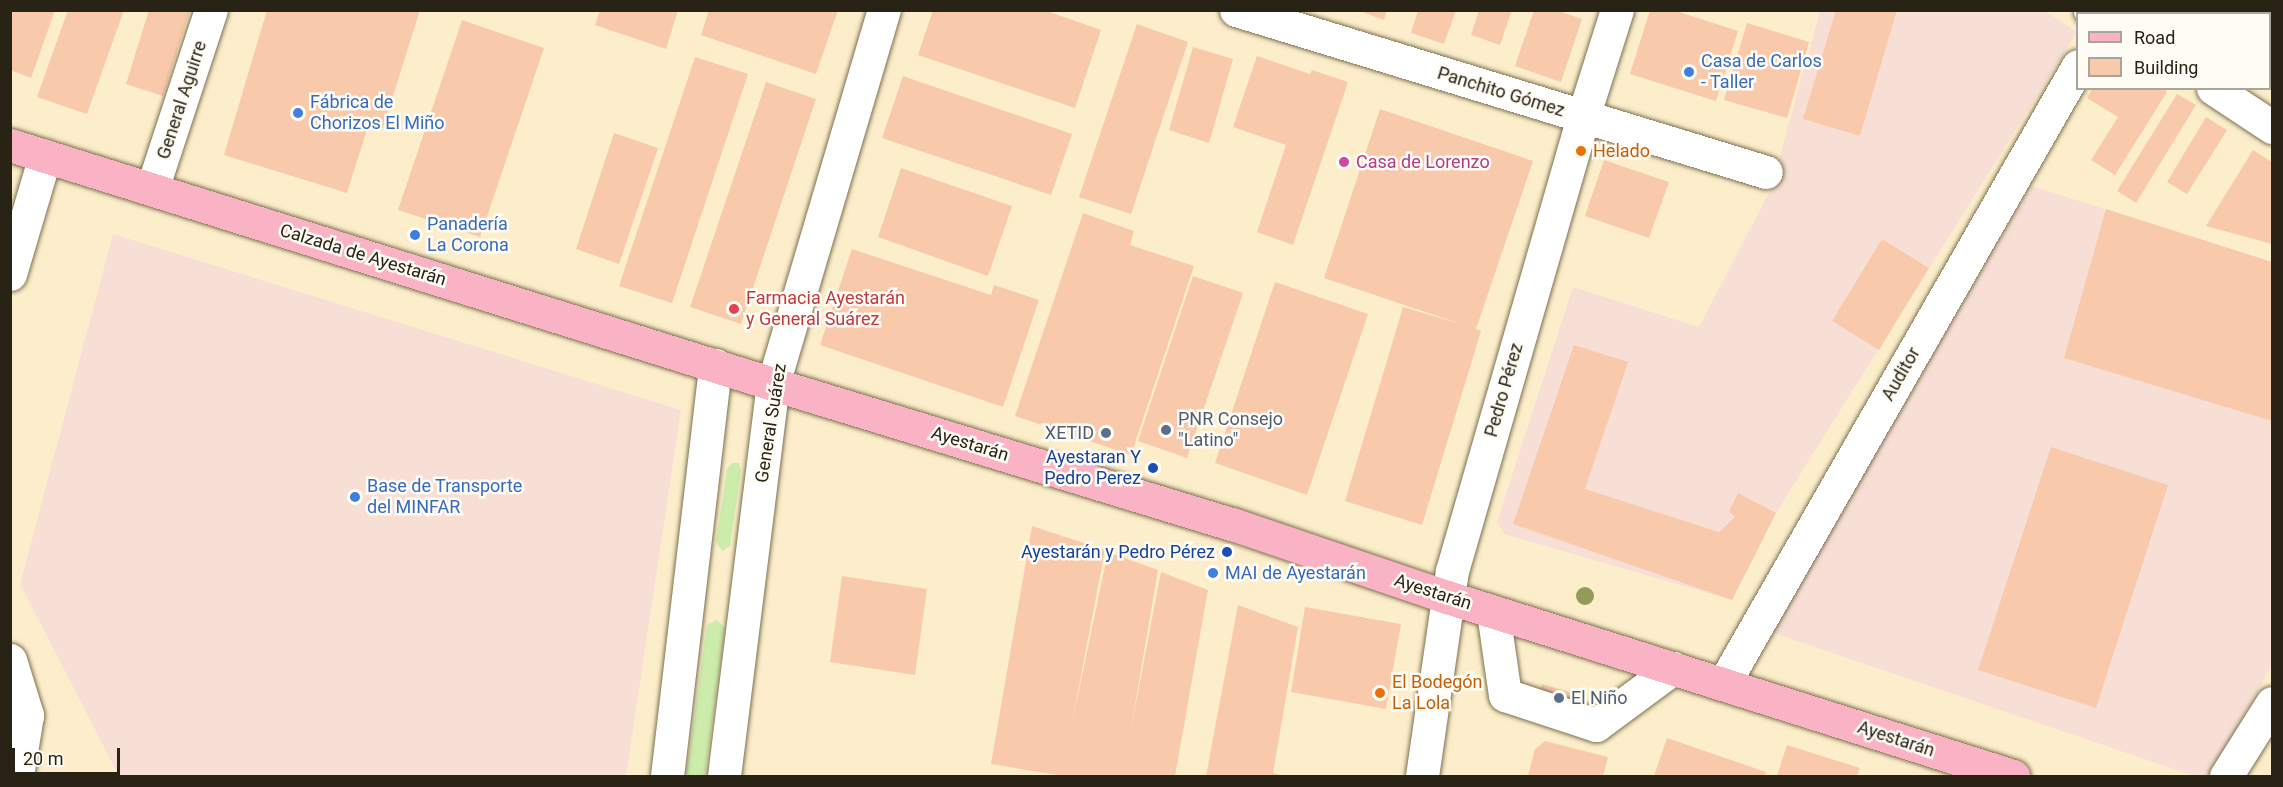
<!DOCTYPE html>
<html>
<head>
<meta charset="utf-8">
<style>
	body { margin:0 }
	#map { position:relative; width:2283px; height:787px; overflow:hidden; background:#fceeca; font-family:Roboto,sans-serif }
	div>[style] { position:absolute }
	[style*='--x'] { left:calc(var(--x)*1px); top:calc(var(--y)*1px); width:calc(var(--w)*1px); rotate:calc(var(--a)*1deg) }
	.industrial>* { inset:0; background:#f8dfd6 }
	.green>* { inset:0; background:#ccecab }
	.building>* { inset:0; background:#f8caab }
	.roads { filter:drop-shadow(0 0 2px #7d7050) drop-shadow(0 0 2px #7d7050) }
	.minor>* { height:33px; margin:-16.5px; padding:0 16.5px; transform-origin:16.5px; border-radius:16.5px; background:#fff }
	.major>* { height:33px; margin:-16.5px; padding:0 16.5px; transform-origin:16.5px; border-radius:16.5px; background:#f9b3c4 }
	.trees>* { width:18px; height:18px; margin:-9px; border-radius:50%; background:#919c5b }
	.dots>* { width:16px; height:16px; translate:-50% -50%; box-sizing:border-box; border:3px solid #fffcf5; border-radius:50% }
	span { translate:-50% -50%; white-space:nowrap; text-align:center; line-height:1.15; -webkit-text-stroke:5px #fffcf5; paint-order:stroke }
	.shop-label { font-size:18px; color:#366cbe }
	.left { translate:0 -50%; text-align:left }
	.street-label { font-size:18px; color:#292316 }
	.food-label { font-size:18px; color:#c56008 }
	.hotel-label { font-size:18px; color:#b23c85 }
	.health-label { font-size:18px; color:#be3a42 }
	.service-label { font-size:18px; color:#4e5e75 }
	.right { translate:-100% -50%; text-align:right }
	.transit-label { font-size:18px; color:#164399 }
	.frame { position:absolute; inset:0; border:12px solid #292316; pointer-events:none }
	.legend { position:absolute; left:2076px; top:12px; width:195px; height:78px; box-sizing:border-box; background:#fffcf5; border:2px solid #a9a59c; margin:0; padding:8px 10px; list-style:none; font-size:18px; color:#292316 }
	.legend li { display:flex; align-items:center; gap:12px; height:30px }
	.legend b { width:30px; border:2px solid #a9a59c }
	.scale { position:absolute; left:12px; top:748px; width:108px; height:27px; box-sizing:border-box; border:3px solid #292316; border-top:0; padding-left:8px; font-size:18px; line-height:21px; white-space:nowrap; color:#292316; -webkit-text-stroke:4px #fffcf5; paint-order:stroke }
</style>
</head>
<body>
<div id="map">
	<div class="industrial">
		<div style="clip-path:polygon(1820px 11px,2045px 11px,2077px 32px,1776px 513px,1732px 600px,1504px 534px,1497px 522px,1573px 287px,1699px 327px,1771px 189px)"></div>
		<div style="clip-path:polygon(2032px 186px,2272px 262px,2272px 665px,2209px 776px,2194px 776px,1771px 632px)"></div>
		<div style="clip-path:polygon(113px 234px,681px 410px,626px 776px,119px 776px,20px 584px)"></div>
	</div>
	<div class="green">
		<div style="clip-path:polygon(732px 463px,739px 463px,741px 471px,730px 546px,722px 551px,716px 542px,727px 469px)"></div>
		<div style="clip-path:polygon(717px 620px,725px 628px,705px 776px,686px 776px,707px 625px)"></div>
	</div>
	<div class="building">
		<div style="clip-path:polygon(10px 10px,55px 10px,31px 78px,10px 70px)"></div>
		<div style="clip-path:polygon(68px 10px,124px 10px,87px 114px,37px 97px)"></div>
		<div style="clip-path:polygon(149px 10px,190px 10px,163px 96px,126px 84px)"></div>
		<div style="clip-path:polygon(267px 10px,420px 10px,383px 128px,369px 123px,347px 193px,224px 155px)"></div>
		<div style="clip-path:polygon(600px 10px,678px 10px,666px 49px,595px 25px)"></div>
		<div style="clip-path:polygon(709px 10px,838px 10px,816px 74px,701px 35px)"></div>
		<div style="clip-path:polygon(933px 10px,1044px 10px,1101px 30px,1075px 108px,918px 55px)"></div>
		<div style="clip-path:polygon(1357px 10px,1387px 10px,1384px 20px)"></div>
		<div style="clip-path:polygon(1418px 10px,1456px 10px,1444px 44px,1411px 33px)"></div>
		<div style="clip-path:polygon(1479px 10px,1512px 10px,1500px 45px,1471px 35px)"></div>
		<div style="clip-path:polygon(1534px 10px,1556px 10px,1582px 19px,1561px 82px,1515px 66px)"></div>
		<div style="clip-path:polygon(1650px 10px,1673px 10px,1738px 31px,1716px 101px,1630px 74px)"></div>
		<div style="clip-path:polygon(1836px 10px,1897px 10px,1860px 136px,1803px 119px)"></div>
		<div style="clip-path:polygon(2215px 10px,2233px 10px,2238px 14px,2213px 14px)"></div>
		<div style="clip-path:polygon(462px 20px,544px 48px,480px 237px,398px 210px)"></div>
		<div style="clip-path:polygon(1747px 23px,1809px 42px,1787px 118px,1724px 100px)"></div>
		<div style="clip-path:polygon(1137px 24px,1188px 42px,1131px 214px,1079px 197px)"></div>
		<div style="clip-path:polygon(1193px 47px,1233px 59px,1209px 143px,1169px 130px)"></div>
		<div style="clip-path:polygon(1257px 56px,1310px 74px,1312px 70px,1348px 82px,1293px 245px,1257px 232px,1286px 145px,1233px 127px)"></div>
		<div style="clip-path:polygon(695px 57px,748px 74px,672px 303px,619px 286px)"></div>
		<div style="clip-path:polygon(903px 76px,1072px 134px,1051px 195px,882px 138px)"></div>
		<div style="clip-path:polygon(766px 82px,816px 99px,741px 324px,690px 307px)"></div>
		<div style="clip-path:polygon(2093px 88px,2162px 88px,2167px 92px,2115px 175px,2091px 160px,2118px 117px,2087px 98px)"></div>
		<div style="clip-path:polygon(2177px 94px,2196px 105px,2136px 203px,2117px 191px)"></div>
		<div style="clip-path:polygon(1380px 109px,1533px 161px,1476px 329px,1481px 331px,1422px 525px,1345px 501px,1403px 307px,1461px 324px,1324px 278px)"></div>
		<div style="clip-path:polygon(2206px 117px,2227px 130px,2187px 194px,2167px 182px)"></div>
		<div style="clip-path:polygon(614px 133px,658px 148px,619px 264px,576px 249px)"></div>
		<div style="clip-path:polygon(2253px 150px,2272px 162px,2272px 244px,2206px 226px)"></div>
		<div style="clip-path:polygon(1604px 160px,1669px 182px,1649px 238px,1585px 216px)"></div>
		<div style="clip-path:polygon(901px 168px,1012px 206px,988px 276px,878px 237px)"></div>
		<div style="clip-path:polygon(2106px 209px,2272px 262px,2272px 421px,2064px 358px)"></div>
		<div style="clip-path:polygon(1083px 213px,1134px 231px,1130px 245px,1194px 266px,1131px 455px,1015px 416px)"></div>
		<div style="clip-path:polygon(1882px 239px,1929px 268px,1879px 350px,1832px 321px)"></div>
		<div style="clip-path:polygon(852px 249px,991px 295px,994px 285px,1039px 300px,1003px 407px,820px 345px)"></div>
		<div style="clip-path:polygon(1193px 276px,1243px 293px,1187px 458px,1138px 441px)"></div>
		<div style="clip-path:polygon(1275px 282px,1368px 314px,1307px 495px,1215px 463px)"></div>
		<div style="clip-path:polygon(1574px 345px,1628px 362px,1585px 489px,1719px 532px,1735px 517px,1729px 511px,1738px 493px,1776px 513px,1732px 600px,1513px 524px)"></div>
		<div style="clip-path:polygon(2051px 447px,2168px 485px,2096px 708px,1978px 670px)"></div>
		<div style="clip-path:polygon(1032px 526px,1105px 550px,1071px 728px,1108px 552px,1158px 570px,1131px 728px,1161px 572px,1208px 590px,1175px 776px,1063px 776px,991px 764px)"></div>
		<div style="clip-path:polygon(842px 576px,927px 589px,915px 675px,830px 662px)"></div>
		<div style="clip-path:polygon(1238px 605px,1298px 627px,1273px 773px,1286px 776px,1206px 776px)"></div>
		<div style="clip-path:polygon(1305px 607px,1401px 624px,1386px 709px,1291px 692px)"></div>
		<div style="clip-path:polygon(1542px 684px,1584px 696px,1579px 713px,1537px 700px)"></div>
		<div style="clip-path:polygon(1667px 738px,1766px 772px,1765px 776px,1654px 776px)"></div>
		<div style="clip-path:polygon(1545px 741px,1608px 757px,1603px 776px,1528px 776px,1535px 749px)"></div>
		<div style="clip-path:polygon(1787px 745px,1860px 768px,1857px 776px,1777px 776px)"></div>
	</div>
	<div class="roads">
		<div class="minor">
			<div style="--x:1236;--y:10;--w:554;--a:17"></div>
			<div style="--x:2090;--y:10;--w:7;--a:34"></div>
			<div style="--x:2213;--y:88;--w:71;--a:33.5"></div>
			<div style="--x:152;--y:189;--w:188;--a:-71.8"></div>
			<div style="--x:10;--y:274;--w:123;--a:-73.5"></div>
			<div style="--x:1493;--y:612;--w:84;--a:81.8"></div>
			<div style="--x:1505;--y:695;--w:96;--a:18.2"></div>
			<div style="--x:1596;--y:725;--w:96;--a:-36.5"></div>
			<div style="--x:10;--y:660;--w:58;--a:72.8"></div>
			<div style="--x:27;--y:715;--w:62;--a:99.3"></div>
			<div style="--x:1724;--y:683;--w:711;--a:-60.16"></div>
			<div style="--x:667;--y:776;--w:414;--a:-83.3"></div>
			<div style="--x:724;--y:776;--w:395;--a:-82.9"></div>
			<div style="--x:773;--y:384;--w:390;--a:-73.5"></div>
			<div style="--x:1422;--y:776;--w:207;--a:-81.7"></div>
			<div style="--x:1452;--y:571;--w:473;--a:-73.9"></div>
			<div style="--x:1583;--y:117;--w:112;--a:-72.4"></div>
			<div style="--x:2226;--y:776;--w:86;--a:-57.8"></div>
		</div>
		<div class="major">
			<div style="--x:10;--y:145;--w:800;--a:17.39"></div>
			<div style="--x:773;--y:384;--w:480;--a:17"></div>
			<div style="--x:1232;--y:524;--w:227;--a:18.8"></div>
			<div style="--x:1447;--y:597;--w:594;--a:17.55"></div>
		</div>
	</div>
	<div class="trees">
		<div style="left:1585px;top:596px"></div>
	</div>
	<div class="dots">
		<div style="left:1689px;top:72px;background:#3f7fe0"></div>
		<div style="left:298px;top:113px;background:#3f7fe0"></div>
		<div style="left:1581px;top:151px;background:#e8710a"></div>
		<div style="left:1344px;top:162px;background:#d1479c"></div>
		<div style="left:415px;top:235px;background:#3f7fe0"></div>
		<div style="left:734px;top:309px;background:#e0444e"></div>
		<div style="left:1166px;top:430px;background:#5c6f8a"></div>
		<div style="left:1106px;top:433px;background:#5c6f8a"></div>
		<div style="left:1153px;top:468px;background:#1a4fb4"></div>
		<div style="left:355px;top:497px;background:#3f7fe0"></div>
		<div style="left:1227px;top:552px;background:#1a4fb4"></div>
		<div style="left:1213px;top:573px;background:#3f7fe0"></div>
		<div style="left:1380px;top:693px;background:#e8710a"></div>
		<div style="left:1559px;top:698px;background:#5c6f8a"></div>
	</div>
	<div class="shop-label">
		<span class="left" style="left:1701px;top:72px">Casa de Carlos<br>- Taller</span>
		<span class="left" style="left:310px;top:113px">Fábrica de<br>Chorizos El Miño</span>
		<span class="left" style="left:427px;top:235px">Panadería<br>La Corona</span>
		<span class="left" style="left:367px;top:497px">Base de Transporte<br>del MINFAR</span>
		<span class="left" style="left:1225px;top:573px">MAI de Ayestarán</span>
	</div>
	<div class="street-label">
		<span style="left:1501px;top:92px;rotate:17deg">Panchito Gómez</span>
		<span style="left:182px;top:100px;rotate:-72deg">General Aguirre</span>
		<span style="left:363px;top:255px;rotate:17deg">Calzada de Ayestarán</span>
		<span style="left:1901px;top:374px;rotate:-60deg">Auditor</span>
		<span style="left:1504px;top:390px;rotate:-74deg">Pedro Pérez</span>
		<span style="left:771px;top:423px;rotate:-81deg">General Suárez</span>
		<span style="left:970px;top:444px;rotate:17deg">Ayestarán</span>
		<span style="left:1433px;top:592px;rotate:18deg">Ayestarán</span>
		<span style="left:1896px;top:739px;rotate:18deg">Ayestarán</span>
	</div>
	<div class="food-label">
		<span class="left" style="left:1593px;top:151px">Helado</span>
		<span class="left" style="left:1392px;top:693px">El Bodegón<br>La Lola</span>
	</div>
	<div class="hotel-label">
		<span class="left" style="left:1356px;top:162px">Casa de Lorenzo</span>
	</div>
	<div class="health-label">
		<span class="left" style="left:746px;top:309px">Farmacia Ayestarán<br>y General Suárez</span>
	</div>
	<div class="service-label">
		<span class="left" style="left:1178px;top:430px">PNR Consejo<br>"Latino"</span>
		<span class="right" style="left:1094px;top:433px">XETID</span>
		<span class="left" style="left:1571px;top:698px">El Niño</span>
	</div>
	<div class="transit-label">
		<span class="right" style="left:1141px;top:468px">Ayestaran Y<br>Pedro Perez</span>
		<span class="right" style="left:1215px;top:552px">Ayestarán y Pedro Pérez</span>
	</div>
	<div class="frame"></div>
	<ul class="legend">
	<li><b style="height:8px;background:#f9b3c4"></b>Road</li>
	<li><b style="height:16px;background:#f8caab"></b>Building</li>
	</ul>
	<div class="scale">20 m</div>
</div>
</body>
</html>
